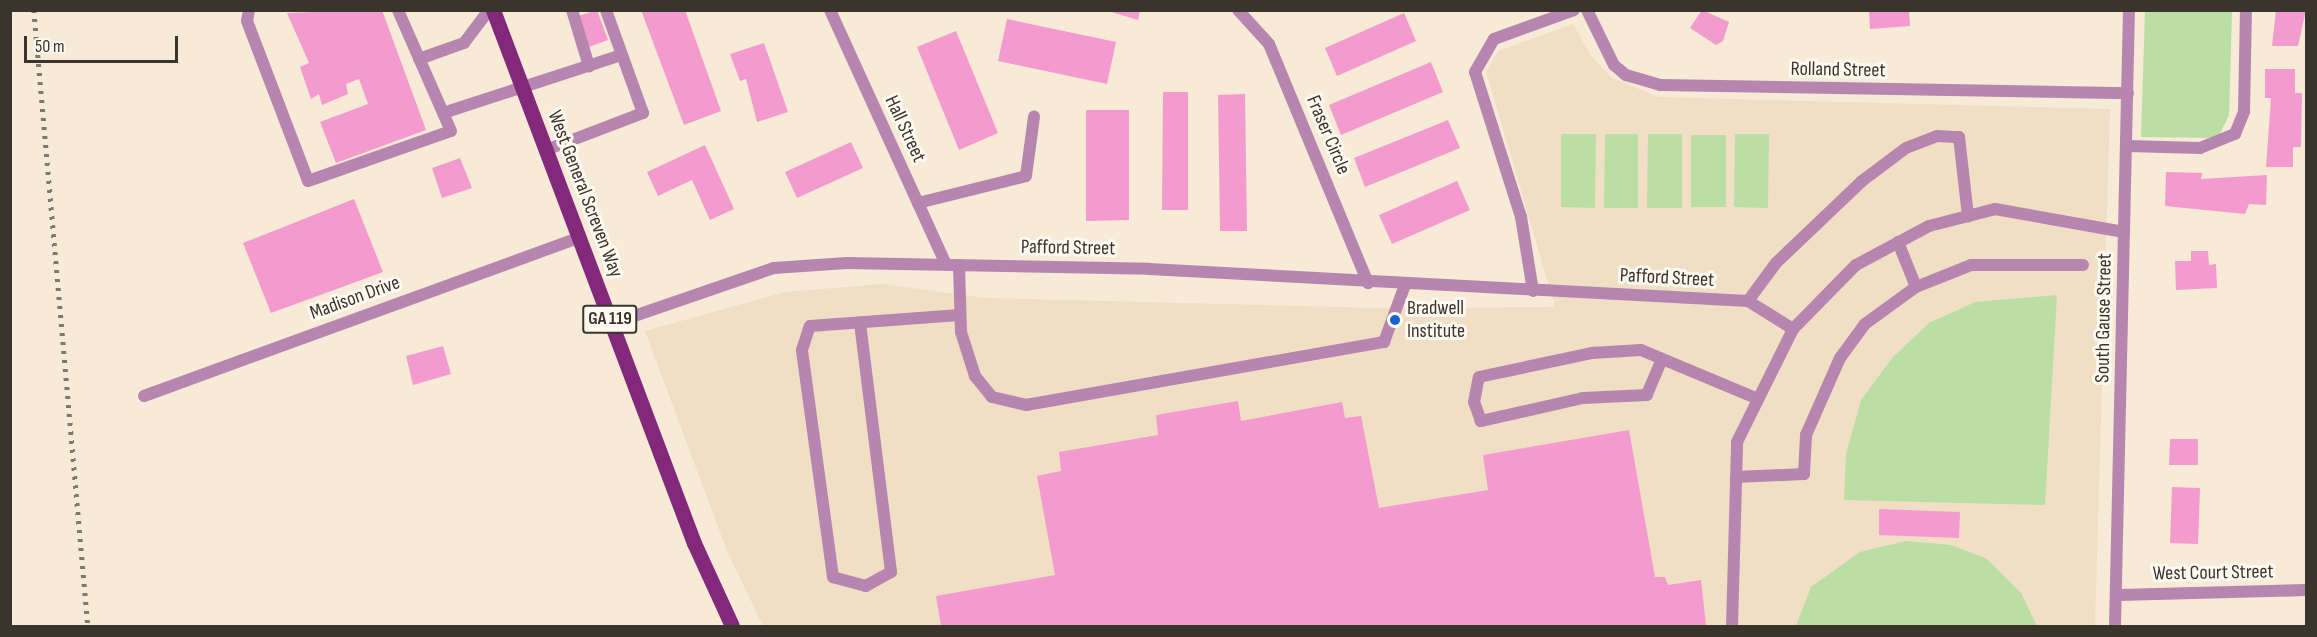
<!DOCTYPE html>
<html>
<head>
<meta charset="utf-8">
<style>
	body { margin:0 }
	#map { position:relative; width:2317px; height:637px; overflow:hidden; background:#f7ead7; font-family:"Sofia Sans Condensed",sans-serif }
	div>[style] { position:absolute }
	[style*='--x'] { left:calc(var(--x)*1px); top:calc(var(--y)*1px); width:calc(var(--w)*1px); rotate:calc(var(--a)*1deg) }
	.built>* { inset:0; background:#f0dfc5 }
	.green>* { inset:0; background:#badea3 }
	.building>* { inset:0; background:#f39ace }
	.service>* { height:12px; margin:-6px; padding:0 6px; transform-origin:6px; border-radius:6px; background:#b786b0 }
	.minor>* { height:12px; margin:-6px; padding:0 6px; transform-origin:6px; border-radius:6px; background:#b786b0 }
	.tertiary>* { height:12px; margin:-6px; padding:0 6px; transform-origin:6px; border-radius:6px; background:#b786b0 }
	.primary>* { height:15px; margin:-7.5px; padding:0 7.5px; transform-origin:7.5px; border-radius:7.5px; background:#82297b }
	.rail>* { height:4.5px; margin-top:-2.25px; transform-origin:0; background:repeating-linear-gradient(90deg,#80786c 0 3px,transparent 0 9px) }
	.dots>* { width:16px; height:16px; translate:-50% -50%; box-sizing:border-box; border:3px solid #fef9f1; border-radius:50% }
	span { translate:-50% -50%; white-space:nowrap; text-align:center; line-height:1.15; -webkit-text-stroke:6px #fef9f1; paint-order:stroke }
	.shield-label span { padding:2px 4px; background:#fef9f1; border:2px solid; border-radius:4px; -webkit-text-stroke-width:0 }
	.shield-label { font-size:18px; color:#39342c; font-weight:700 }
	.street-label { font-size:20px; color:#39342c }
	.poi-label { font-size:20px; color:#39342c }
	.left { translate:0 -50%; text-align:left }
	.frame { position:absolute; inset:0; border:12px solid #39342c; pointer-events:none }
	.scale { position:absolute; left:24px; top:36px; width:154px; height:27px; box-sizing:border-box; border:3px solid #39342c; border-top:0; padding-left:8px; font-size:18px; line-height:21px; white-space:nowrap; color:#39342c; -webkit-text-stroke:4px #fef9f1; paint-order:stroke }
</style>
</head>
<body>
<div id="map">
	<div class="built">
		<div style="clip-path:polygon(1573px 24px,1591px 56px,1612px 78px,1659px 97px,2110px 109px,2095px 626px,763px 626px,727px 551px,645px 331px,785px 292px,882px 284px,985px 298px,1379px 308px,1555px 307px,1486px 71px,1498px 51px)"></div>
	</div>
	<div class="green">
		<div style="clip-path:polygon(2145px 11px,2232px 11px,2229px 115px,2218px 138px,2141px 137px)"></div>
		<div style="clip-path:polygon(1561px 134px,1596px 134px,1595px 208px,1561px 207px)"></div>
		<div style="clip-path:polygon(1605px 134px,1638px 134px,1638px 208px,1604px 208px)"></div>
		<div style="clip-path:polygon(1648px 134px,1682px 134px,1682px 208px,1647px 208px)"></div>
		<div style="clip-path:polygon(1735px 134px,1769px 134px,1768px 208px,1734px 207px)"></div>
		<div style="clip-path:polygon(1691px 135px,1726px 135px,1726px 207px,1691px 207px)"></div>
		<div style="clip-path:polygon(2057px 295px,2045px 505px,1844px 500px,1846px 454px,1861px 400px,1893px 357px,1929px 323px,1975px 302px)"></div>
		<div style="clip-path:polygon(1906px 541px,1951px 545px,1987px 559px,2021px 593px,2037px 626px,1796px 626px,1811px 587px,1860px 552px)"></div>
	</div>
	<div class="building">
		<div style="clip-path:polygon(363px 10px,382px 10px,426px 130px,336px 163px,320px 122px,368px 104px,359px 79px,346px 84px,348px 94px,322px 105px,319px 94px,311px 99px,300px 67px,309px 63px,287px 13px)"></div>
		<div style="clip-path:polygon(597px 10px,608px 40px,589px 47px,578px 16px)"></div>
		<div style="clip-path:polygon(641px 10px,685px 10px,721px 111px,684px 125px)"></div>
		<div style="clip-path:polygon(1105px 10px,1140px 10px,1138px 20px)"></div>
		<div style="clip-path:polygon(1702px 10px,1729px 22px,1723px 41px,1716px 45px,1690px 28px)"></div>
		<div style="clip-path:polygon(1869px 10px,1909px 10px,1910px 26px,1870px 29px)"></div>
		<div style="clip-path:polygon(2276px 10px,2306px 10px,2298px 46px,2272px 46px)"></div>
		<div style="clip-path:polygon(1404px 13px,1416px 41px,1337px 76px,1325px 48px)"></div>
		<div style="clip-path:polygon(1007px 19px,1116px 42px,1107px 84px,998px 61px)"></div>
		<div style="clip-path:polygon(956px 31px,998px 133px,959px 150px,917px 47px)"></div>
		<div style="clip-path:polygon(764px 43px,788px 112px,757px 122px,746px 79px,740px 81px,730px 54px)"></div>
		<div style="clip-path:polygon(1431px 62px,1443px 92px,1341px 135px,1329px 105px)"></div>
		<div style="clip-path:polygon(2265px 69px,2295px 69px,2295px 93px,2302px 93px,2301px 147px,2293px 147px,2293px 167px,2266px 167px,2271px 98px,2265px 98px)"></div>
		<div style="clip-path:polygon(1163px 92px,1188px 92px,1188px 210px,1162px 210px)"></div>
		<div style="clip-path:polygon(1245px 94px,1247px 231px,1220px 231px,1218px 95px)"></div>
		<div style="clip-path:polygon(1086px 110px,1129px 110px,1129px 220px,1086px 221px)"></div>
		<div style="clip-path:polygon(1448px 120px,1460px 148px,1365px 187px,1354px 158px)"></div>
		<div style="clip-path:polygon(851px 142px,863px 168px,797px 198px,785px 172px)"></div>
		<div style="clip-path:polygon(705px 145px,734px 209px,710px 220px,692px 180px,658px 196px,647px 172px)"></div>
		<div style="clip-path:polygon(460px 158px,472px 188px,442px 198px,432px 168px)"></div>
		<div style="clip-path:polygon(2166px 172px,2202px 173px,2201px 179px,2267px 175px,2266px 205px,2249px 204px,2245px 214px,2165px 206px)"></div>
		<div style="clip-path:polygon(1457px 181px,1470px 210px,1392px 244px,1379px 215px)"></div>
		<div style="clip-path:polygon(354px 199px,383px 272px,271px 313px,243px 243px)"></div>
		<div style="clip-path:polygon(2191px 251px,2208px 251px,2209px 265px,2216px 264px,2217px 288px,2176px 290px,2175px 261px,2191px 261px)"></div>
		<div style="clip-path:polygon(443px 346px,451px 374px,413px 385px,406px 356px)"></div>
		<div style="clip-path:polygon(1238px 401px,1241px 421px,1342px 402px,1345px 418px,1361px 416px,1379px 508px,1488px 490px,1483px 455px,1629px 430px,1655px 577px,1665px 577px,1668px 585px,1701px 580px,1706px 625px,941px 626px,936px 596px,1055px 575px,1037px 476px,1061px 471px,1059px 452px,1158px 435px,1156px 415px)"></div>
		<div style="clip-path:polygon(2170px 439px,2198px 439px,2198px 465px,2169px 465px)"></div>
		<div style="clip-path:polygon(2172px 487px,2200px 488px,2198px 544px,2170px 543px)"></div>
		<div style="clip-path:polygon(1879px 509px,1960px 512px,1959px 538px,1879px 535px)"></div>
	</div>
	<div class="service">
		<div style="--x:249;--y:10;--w:11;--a:100"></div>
		<div style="--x:247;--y:21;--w:171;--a:69.1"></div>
		<div style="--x:308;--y:181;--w:151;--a:-19.3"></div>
		<div style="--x:451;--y:131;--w:132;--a:-113.7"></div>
		<div style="--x:572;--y:10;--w:59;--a:73.1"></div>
		<div style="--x:419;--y:59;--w:48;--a:-19.6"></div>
		<div style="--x:464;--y:43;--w:41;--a:-52.9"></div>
		<div style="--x:443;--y:113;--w:188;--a:-18"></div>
		<div style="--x:2127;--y:146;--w:73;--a:1.6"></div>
		<div style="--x:2200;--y:148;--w:38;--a:-22"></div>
		<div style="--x:2235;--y:134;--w:24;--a:-68"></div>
		<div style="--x:2244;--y:112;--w:102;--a:-88.9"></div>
		<div style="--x:546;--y:150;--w:104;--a:-20.9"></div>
		<div style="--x:643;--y:113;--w:109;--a:-109.8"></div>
		<div style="--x:918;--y:203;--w:111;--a:-14"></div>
		<div style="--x:1026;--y:176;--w:60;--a:-82.3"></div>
		<div style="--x:1898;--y:242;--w:48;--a:68.2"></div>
		<div style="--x:959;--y:265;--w:67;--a:88.3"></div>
		<div style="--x:961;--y:332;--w:46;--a:72.3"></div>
		<div style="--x:975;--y:376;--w:27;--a:51"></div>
		<div style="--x:992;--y:397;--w:35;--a:13"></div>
		<div style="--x:1026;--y:405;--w:364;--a:-10"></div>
		<div style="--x:1384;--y:342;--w:61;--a:-69.8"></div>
		<div style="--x:1748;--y:301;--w:47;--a:-53.6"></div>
		<div style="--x:1776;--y:263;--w:119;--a:-43.6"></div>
		<div style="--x:1862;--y:181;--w:55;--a:-36.9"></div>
		<div style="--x:1906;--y:148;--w:33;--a:-21"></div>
		<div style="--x:1937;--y:136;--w:22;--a:3"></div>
		<div style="--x:1959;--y:137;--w:80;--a:83.5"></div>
		<div style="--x:860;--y:323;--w:251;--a:82.9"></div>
		<div style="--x:891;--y:572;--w:29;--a:151"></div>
		<div style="--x:866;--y:586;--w:34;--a:-165"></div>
		<div style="--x:833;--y:577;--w:229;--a:-97.8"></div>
		<div style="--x:802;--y:350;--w:25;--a:-72"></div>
		<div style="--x:810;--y:326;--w:150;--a:-4.2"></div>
		<div style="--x:1662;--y:359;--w:39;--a:113"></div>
		<div style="--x:1647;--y:395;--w:64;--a:177.3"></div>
		<div style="--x:1583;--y:398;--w:105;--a:167.3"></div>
		<div style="--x:1481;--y:421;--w:20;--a:-110"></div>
		<div style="--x:1474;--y:402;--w:25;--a:-79"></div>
		<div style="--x:1479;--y:377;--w:116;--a:-12"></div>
		<div style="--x:1592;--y:353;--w:49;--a:-3.5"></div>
		<div style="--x:1641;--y:350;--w:127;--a:22.7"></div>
		<div style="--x:1736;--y:477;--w:68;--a:-2.5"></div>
		<div style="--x:1804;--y:474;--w:39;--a:-87"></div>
		<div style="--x:1806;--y:435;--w:84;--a:-66.2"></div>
		<div style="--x:1840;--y:358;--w:42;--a:-53.7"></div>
		<div style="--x:1865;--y:324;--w:63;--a:-36"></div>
		<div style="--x:1916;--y:287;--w:59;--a:-21.8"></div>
		<div style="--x:1971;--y:265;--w:112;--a:0"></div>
		<div style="--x:1732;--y:626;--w:184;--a:-88.4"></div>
		<div style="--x:1737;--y:442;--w:126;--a:-63.6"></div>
		<div style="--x:1793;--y:329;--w:90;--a:-45.5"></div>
		<div style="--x:1856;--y:265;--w:83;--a:-28.1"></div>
		<div style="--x:1929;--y:226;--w:68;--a:-14.4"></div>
		<div style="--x:1995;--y:209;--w:131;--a:10.1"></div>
	</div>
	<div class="minor">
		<div style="--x:830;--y:10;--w:280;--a:65.5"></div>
		<div style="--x:1238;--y:10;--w:46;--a:47.6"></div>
		<div style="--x:1269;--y:44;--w:259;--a:67.5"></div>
		<div style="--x:1587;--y:10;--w:61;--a:63.9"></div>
		<div style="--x:1614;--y:65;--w:16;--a:40"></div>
		<div style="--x:1626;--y:75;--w:35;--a:16"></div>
		<div style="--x:1660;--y:85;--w:468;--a:1"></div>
		<div style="--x:1533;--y:291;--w:75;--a:-99.2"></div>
		<div style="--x:1521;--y:217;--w:152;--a:-107.6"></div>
		<div style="--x:1475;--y:72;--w:38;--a:-60"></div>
		<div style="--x:1494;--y:39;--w:85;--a:-19.9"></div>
		<div style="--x:611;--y:324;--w:172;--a:-19"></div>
		<div style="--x:774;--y:268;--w:73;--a:-3.9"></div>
		<div style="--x:847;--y:263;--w:302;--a:1.1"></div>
		<div style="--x:1149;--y:269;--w:600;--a:3.06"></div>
		<div style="--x:1748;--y:301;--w:53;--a:31.9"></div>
		<div style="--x:144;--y:396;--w:464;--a:-20"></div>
		<div style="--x:2119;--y:595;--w:187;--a:-1.5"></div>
	</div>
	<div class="tertiary">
		<div style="--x:2115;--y:626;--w:616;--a:-88.7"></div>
	</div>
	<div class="primary">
		<div style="--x:493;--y:10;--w:570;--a:69.34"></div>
		<div style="--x:694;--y:543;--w:91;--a:65.4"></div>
	</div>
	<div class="rail">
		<div style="--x:34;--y:10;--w:618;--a:84.99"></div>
	</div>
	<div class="dots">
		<div style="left:1395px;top:320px;background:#1164ce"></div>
	</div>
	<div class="shield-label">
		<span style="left:610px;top:319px">GA 119</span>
	</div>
	<div class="street-label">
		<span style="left:1838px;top:70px;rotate:1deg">Rolland Street</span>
		<span style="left:905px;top:129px;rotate:65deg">Hall Street</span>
		<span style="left:1328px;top:135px;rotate:67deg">Fraser Circle</span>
		<span style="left:585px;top:194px;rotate:69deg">West General Screven Way</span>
		<span style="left:1068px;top:248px;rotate:1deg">Pafford Street</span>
		<span style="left:1667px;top:278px;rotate:3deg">Pafford Street</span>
		<span style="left:355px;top:298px;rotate:-20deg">Madison Drive</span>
		<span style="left:2104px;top:318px;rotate:-89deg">South Gause Street</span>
		<span style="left:2213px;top:573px;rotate:-1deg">West Court Street</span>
	</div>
	<div class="poi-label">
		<span class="left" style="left:1407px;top:320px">Bradwell<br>Institute</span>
	</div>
	<div class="frame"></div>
	<div class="scale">50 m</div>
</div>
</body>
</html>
